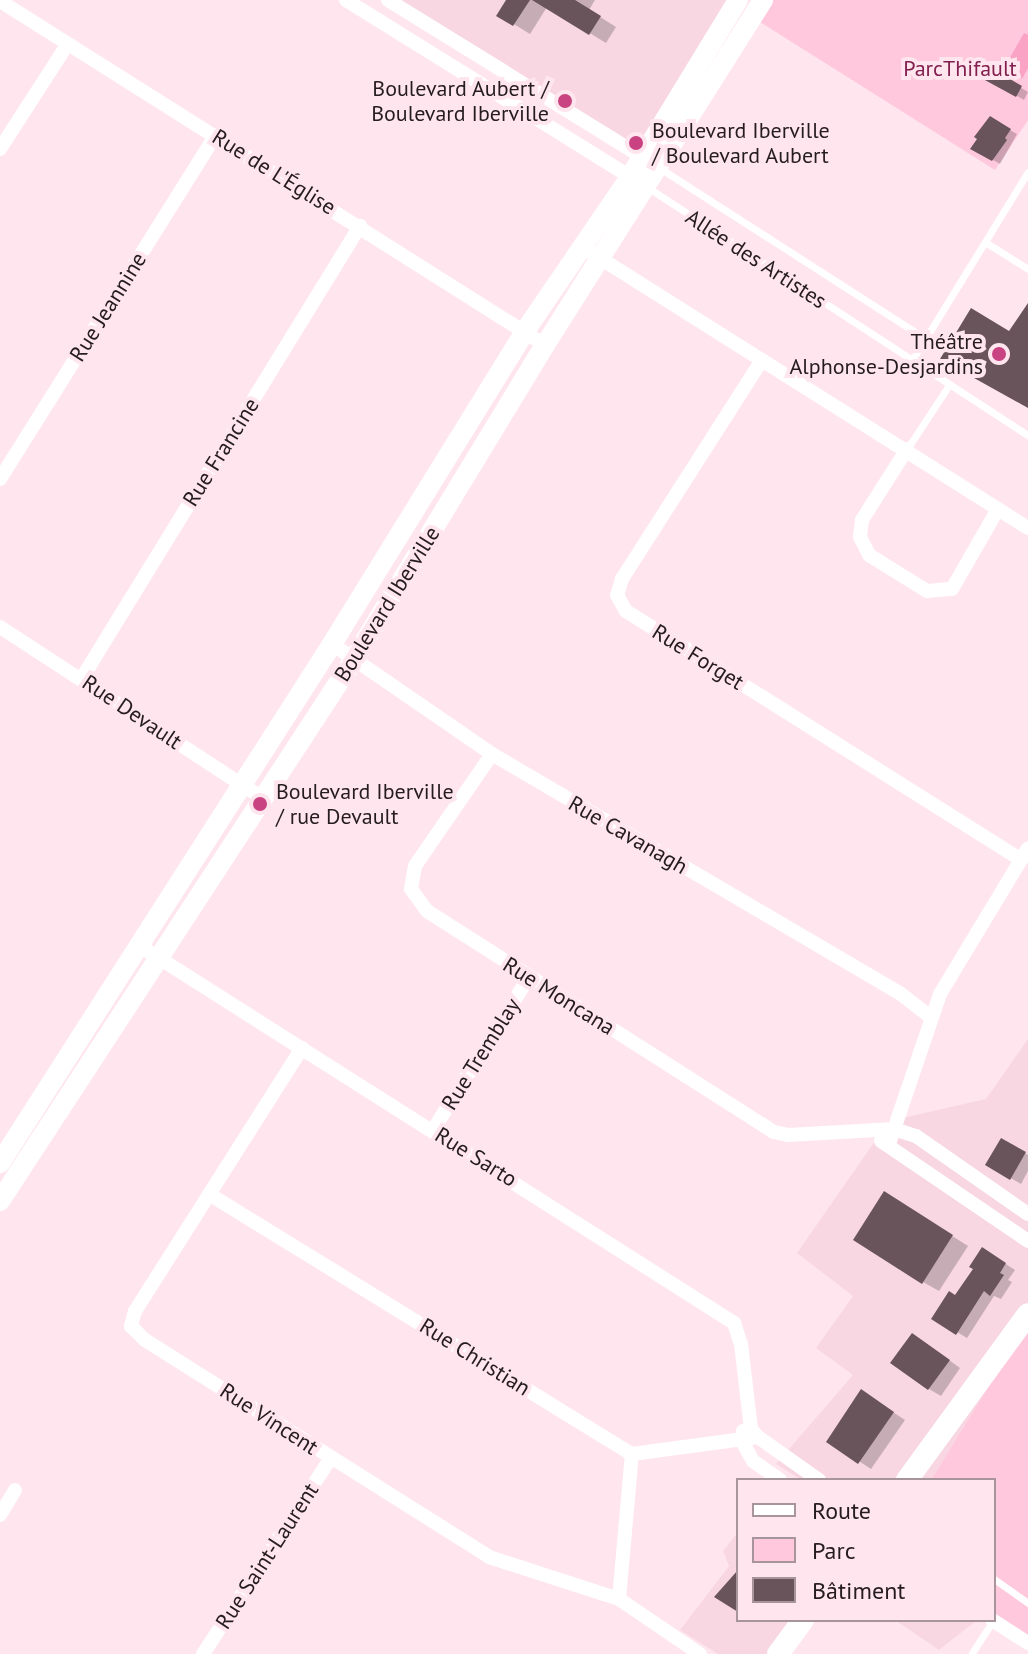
<!DOCTYPE html>
<html>
<head>
<meta charset="utf-8">
<style>
	body { margin:0 }
	#map { position:relative; width:1028px; height:1654px; overflow:hidden; background:#ffe5ee; font-family:"PT Sans",sans-serif }
	div>[style] { position:absolute }
	[style*='--x'] { left:calc(var(--x)*1px); top:calc(var(--y)*1px); width:calc(var(--w)*1px); rotate:calc(var(--a)*1deg) }
	.built>* { inset:0; background:#f8d7e2 }
	.green>* { inset:0; background:#ffc8dc }
	.water>* { inset:0; background:#faa3c4 }
	.shadow>* { inset:0; background:#0003 }
	.building>* { inset:0; background:#69545c }
	.lane>* { height:7px; margin:-3.5px; padding:0 3.5px; transform-origin:3.5px; border-radius:3.5px; background:#fff }
	.street>* { height:14px; margin:-7px; padding:0 7px; transform-origin:7px; border-radius:7px; background:#fff }
	.secondary>* { height:20px; margin:-10px; padding:0 10px; transform-origin:10px; border-radius:10px; background:#fff }
	.primary>* { height:22px; margin:-11px; padding:0 11px; transform-origin:11px; border-radius:11px; background:#fff }
	.dots>* { width:22px; height:22px; translate:-50% -50%; box-sizing:border-box; border:4px solid #ffe5ee; border-radius:50% }
	span { translate:-50% -50%; white-space:nowrap; text-align:center; line-height:1.15; -webkit-text-stroke:8px #ffe5ee; paint-order:stroke }
	.park-label { font-size:22px; color:#811f4f }
	.poi-label { font-size:22px; color:#251c1f }
	.right { translate:-100% -50%; text-align:right }
	.left { translate:0 -50%; text-align:left }
	.street-label { font-size:22px; color:#251c1f }
	.legend { position:absolute; left:736px; top:1478px; width:260px; height:144px; box-sizing:border-box; background:#ffe5ee; border:2px solid #a8959b; margin:0; padding:10px 14px; list-style:none; font-size:24px; color:#251c1f }
	.legend li { display:flex; align-items:center; gap:16px; height:40px }
	.legend b { width:40px; border:2px solid #a8959b }
</style>
</head>
<body>
<div id="map">
	<div class="built">
		<div style="clip-path:polygon(388px 0,739px 0,641px 156px)"></div>
		<div style="clip-path:polygon(1028px 1039px,1028px 1325px,931px 1480px,801px 1480px,776px 1464px,853px 1375px,816px 1348px,853px 1296px,797px 1253px,889px 1121px,986px 1099px)"></div>
		<div style="clip-path:polygon(738px 1532px,738px 1620px,811px 1620px,785px 1654px,718px 1654px,680px 1630px,729px 1566px,723px 1551px)"></div>
		<div style="clip-path:polygon(895px 1620px,977px 1620px,939px 1650px)"></div>
	</div>
	<div class="green">
		<div style="clip-path:polygon(762px 0,1028px 0,1028px 120px,995px 170px,752px 17px)"></div>
		<div style="clip-path:polygon(1028px 1323px,1028px 1648px,985px 1620px,994px 1620px,994px 1480px,931px 1480px)"></div>
	</div>
	<div class="water">
		<div style="clip-path:polygon(1024px 33px,1028px 35px,1028px 68px,1022px 79px,1004px 68px)"></div>
	</div>
	<div class="shadow">
		<div style="clip-path:polygon(508px 0,595px 0,589px 10px,616px 27px,606px 43px,547px 7px,530px 34px,499px 15px)"></div>
		<div style="clip-path:polygon(991px 70px,1028px 92px,1024px 100px,986px 78px)"></div>
		<div style="clip-path:polygon(990px 119px,1017px 134px,1000px 164px,973px 148px)"></div>
		<div style="clip-path:polygon(1001px 1140px,1028px 1155px,1028px 1171px,1021px 1184px,988px 1165px)"></div>
		<div style="clip-path:polygon(900px 1203px,968px 1246px,939px 1291px,923px 1282px)"></div>
		<div style="clip-path:polygon(992px 1255px,1015px 1270px,1008px 1280px,1012px 1282px,1001px 1299px,994px 1296px,967px 1338px,934px 1318px,956px 1298px,975px 1269px)"></div>
		<div style="clip-path:polygon(924px 1342px,960px 1368px,941px 1396px,929px 1389px)"></div>
		<div style="clip-path:polygon(873px 1399px,905px 1420px,871px 1469px,828px 1441px)"></div>
	</div>
	<div class="building">
		<div style="clip-path:polygon(506px 0,530px 0,513px 26px,496px 16px)"></div>
		<div style="clip-path:polygon(532px 0,575px 0,601px 16px,589px 35px)"></div>
		<div style="clip-path:polygon(990px 67px,1022px 86px,1016px 97px,983px 79px)"></div>
		<div style="clip-path:polygon(990px 116px,1011px 129px,1005px 138px,1007px 140px,992px 161px,970px 149px,977px 139px,974px 137px)"></div>
		<div style="clip-path:polygon(1028px 303px,1028px 408px,940px 359px,971px 308px,1009px 331px)"></div>
		<div style="clip-path:polygon(1001px 1138px,1026px 1152px,1010px 1180px,985px 1165px)"></div>
		<div style="clip-path:polygon(884px 1191px,953px 1235px,922px 1284px,853px 1240px)"></div>
		<div style="clip-path:polygon(982px 1247px,1006px 1263px,1000px 1273px,1004px 1275px,990px 1296px,984px 1291px,956px 1335px,931px 1319px,949px 1291px,955px 1295px,973px 1269px,969px 1267px)"></div>
		<div style="clip-path:polygon(912px 1333px,950px 1360px,928px 1390px,890px 1363px)"></div>
		<div style="clip-path:polygon(861px 1389px,894px 1412px,858px 1464px,826px 1442px)"></div>
		<div style="clip-path:polygon(738px 1570px,738px 1612px,714px 1597px)"></div>
	</div>
	<div class="lane">
		<div style="--x:658;--y:167;--w:318;--a:32.7"></div>
		<div style="--x:647;--y:187;--w:455;--a:33.1"></div>
		<div style="--x:985;--y:242;--w:51;--a:32.1"></div>
		<div style="--x:911;--y:362;--w:223;--a:-58.4"></div>
		<div style="--x:907;--y:449;--w:77;--a:-56.7"></div>
		<div style="--x:994;--y:1579;--w:42;--a:35.2"></div>
		<div style="--x:972;--y:1653;--w:37;--a:-57"></div>
	</div>
	<div class="street">
		<div style="--x:346;--y:0;--w:344;--a:31.9"></div>
		<div style="--x:388;--y:0;--w:308;--a:31.7"></div>
		<div style="--x:0;--y:1;--w:644;--a:32.26"></div>
		<div style="--x:0;--y:149;--w:124;--a:-57.2"></div>
		<div style="--x:592;--y:253;--w:515;--a:32.24"></div>
		<div style="--x:762;--y:360;--w:260;--a:122.6"></div>
		<div style="--x:622;--y:579;--w:17;--a:107"></div>
		<div style="--x:617;--y:595;--w:18;--a:61"></div>
		<div style="--x:626;--y:611;--w:467;--a:32.2"></div>
		<div style="--x:907;--y:449;--w:84;--a:122.4"></div>
		<div style="--x:862;--y:520;--w:17;--a:97"></div>
		<div style="--x:860;--y:537;--w:20;--a:63"></div>
		<div style="--x:869;--y:555;--w:68;--a:31.8"></div>
		<div style="--x:927;--y:591;--w:25;--a:-5"></div>
		<div style="--x:952;--y:589;--w:92;--a:-60.1"></div>
		<div style="--x:0;--y:479;--w:406;--a:-57.9"></div>
		<div style="--x:0;--y:627;--w:313;--a:33.1"></div>
		<div style="--x:332;--y:644;--w:194;--a:34.5"></div>
		<div style="--x:492;--y:754;--w:474;--a:30.4"></div>
		<div style="--x:901;--y:994;--w:37;--a:38"></div>
		<div style="--x:82;--y:678;--w:531;--a:-58.41"></div>
		<div style="--x:492;--y:754;--w:136;--a:124.5"></div>
		<div style="--x:415;--y:866;--w:23;--a:100"></div>
		<div style="--x:411;--y:889;--w:27;--a:54"></div>
		<div style="--x:427;--y:911;--w:411;--a:32.5"></div>
		<div style="--x:774;--y:1132;--w:14;--a:12"></div>
		<div style="--x:788;--y:1135;--w:106;--a:-3.2"></div>
		<div style="--x:894;--y:1129;--w:23;--a:18"></div>
		<div style="--x:916;--y:1136;--w:136;--a:34.9"></div>
		<div style="--x:140;--y:946;--w:704;--a:32.4"></div>
		<div style="--x:734;--y:1323;--w:22;--a:72"></div>
		<div style="--x:741;--y:1344;--w:86;--a:83.3"></div>
		<div style="--x:751;--y:1429;--w:11;--a:49"></div>
		<div style="--x:758;--y:1437;--w:75;--a:35.2"></div>
		<div style="--x:302;--y:1048;--w:312;--a:122.4"></div>
		<div style="--x:135;--y:1311;--w:16;--a:105"></div>
		<div style="--x:131;--y:1326;--w:20;--a:45"></div>
		<div style="--x:145;--y:1340;--w:407;--a:32.2"></div>
		<div style="--x:489;--y:1557;--w:137;--a:17.9"></div>
		<div style="--x:619;--y:1599;--w:98;--a:34.2"></div>
		<div style="--x:433;--y:1130;--w:181;--a:-57.9"></div>
		<div style="--x:881;--y:1141;--w:178;--a:34.2"></div>
		<div style="--x:889;--y:1144;--w:158;--a:-71.2"></div>
		<div style="--x:940;--y:994;--w:170;--a:-58.9"></div>
		<div style="--x:209;--y:1194;--w:497;--a:31.6"></div>
		<div style="--x:632;--y:1454;--w:127;--a:-7.7"></div>
		<div style="--x:743;--y:1431;--w:10;--a:96"></div>
		<div style="--x:742;--y:1441;--w:23;--a:61"></div>
		<div style="--x:753;--y:1461;--w:33;--a:35"></div>
		<div style="--x:0;--y:1515;--w:29;--a:-59"></div>
		<div style="--x:619;--y:1599;--w:146;--a:-84.9"></div>
		<div style="--x:992;--y:1620;--w:43;--a:32.6"></div>
		<div style="--x:203;--y:1654;--w:234;--a:-56.9"></div>
	</div>
	<div class="secondary">
		<div style="--x:0;--y:1163;--w:616;--a:-57.39"></div>
		<div style="--x:332;--y:644;--w:368;--a:-58.3"></div>
		<div style="--x:525;--y:331;--w:186;--a:-55.7"></div>
		<div style="--x:630;--y:177;--w:207;--a:-58.6"></div>
		<div style="--x:0;--y:1201;--w:647;--a:-56.85"></div>
		<div style="--x:354;--y:659;--w:368;--a:-58.7"></div>
		<div style="--x:545;--y:345;--w:408;--a:-57.7"></div>
	</div>
	<div class="primary">
		<div style="--x:907;--y:1480;--w:205;--a:-53.9"></div>
		<div style="--x:778;--y:1654;--w:42;--a:-53.7"></div>
	</div>
	<div class="dots">
		<div style="left:565px;top:101px;background:#c94281"></div>
		<div style="left:636px;top:143px;background:#c94281"></div>
		<div style="left:999px;top:354px;background:#c94281"></div>
		<div style="left:260px;top:804px;background:#c94281"></div>
	</div>
	<div class="park-label">
		<span style="left:960px;top:69px">ParcThifault</span>
	</div>
	<div class="poi-label">
		<span class="right" style="left:549px;top:101px">Boulevard Aubert /<br>Boulevard Iberville</span>
		<span class="left" style="left:652px;top:143px">Boulevard Iberville<br>/ Boulevard Aubert</span>
		<span class="right" style="left:983px;top:354px">Théâtre<br>Alphonse-Desjardins</span>
		<span class="left" style="left:276px;top:804px">Boulevard Iberville<br>/ rue Devault</span>
	</div>
	<div class="street-label">
		<span style="left:274px;top:172px;rotate:32deg">Rue de L'Église</span>
		<span style="left:756px;top:259px;rotate:33deg">Allée des Artistes</span>
		<span style="left:108px;top:307px;rotate:-58deg">Rue Jeannine</span>
		<span style="left:221px;top:452px;rotate:-58deg">Rue Francine</span>
		<span style="left:387px;top:604px;rotate:-58deg">Boulevard Iberville</span>
		<span style="left:698px;top:657px;rotate:32deg">Rue Forget</span>
		<span style="left:132px;top:712px;rotate:34deg">Rue Devault</span>
		<span style="left:628px;top:835px;rotate:30deg">Rue Cavanagh</span>
		<span style="left:559px;top:996px;rotate:32deg">Rue Moncana</span>
		<span style="left:481px;top:1054px;rotate:-58deg">Rue Tremblay</span>
		<span style="left:476px;top:1157px;rotate:32deg">Rue Sarto</span>
		<span style="left:475px;top:1357px;rotate:32deg">Rue Christian</span>
		<span style="left:269px;top:1419px;rotate:33deg">Rue Vincent</span>
		<span style="left:267px;top:1556px;rotate:-57deg">Rue Saint-Laurent</span>
	</div>
	<ul class="legend">
	<li><b style="height:10px;background:#fff"></b>Route</li>
	<li><b style="height:22px;background:#ffc8dc"></b>Parc</li>
	<li><b style="height:22px;background:#69545c"></b>Bâtiment</li>
	</ul>
</div>
</body>
</html>
